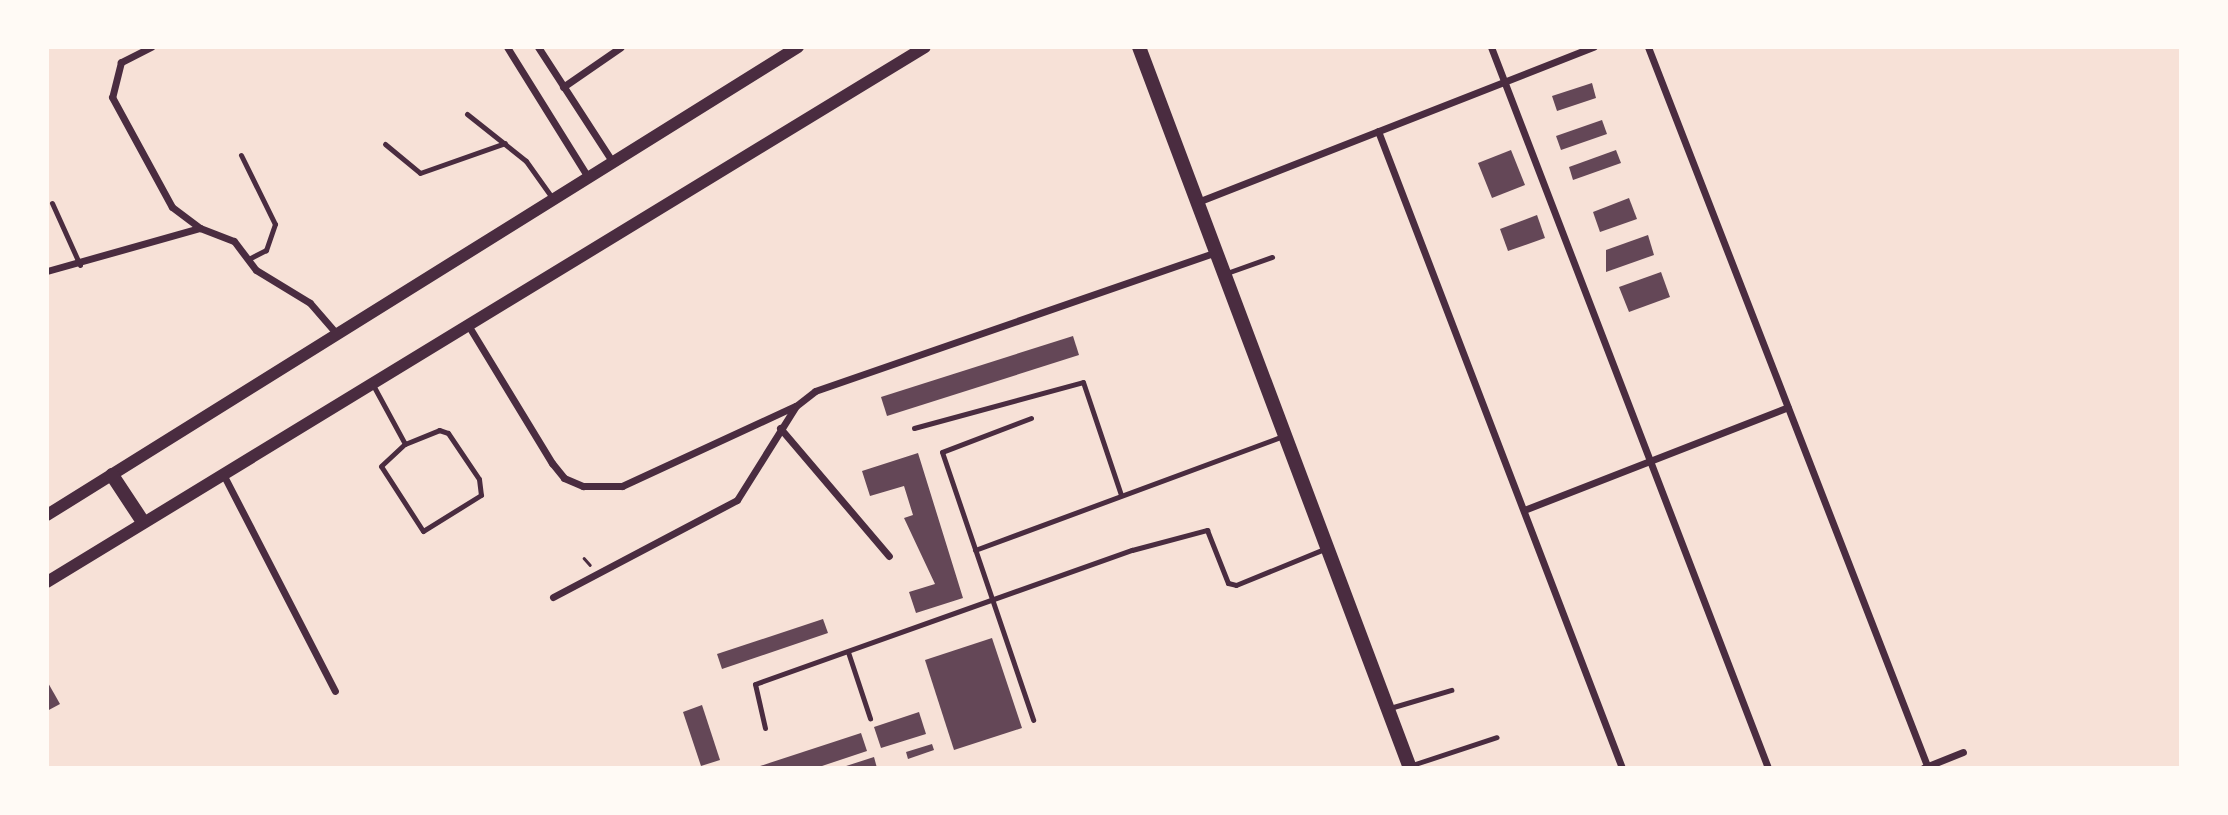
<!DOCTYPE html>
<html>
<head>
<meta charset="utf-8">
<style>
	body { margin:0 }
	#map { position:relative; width:2228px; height:815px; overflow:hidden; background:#f7e1d7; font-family:"DM Sans",sans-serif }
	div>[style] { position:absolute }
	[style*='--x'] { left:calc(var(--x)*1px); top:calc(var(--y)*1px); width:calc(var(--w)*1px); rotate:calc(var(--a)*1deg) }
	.building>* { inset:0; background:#644757 }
	.path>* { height:2.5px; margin:-1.25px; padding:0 1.25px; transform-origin:1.25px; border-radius:1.25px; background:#4a2c40 }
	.service>* { height:5px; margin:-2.5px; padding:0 2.5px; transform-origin:2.5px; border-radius:2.5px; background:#4a2c40 }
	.minor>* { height:7px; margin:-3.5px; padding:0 3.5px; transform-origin:3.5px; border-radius:3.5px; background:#4a2c40 }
	.tertiary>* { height:12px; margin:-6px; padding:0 6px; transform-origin:6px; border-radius:6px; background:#4a2c40 }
	.secondary>* { height:14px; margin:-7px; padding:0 7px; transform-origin:7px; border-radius:7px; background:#4a2c40 }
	span { translate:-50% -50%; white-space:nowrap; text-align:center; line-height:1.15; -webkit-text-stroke:6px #fffaf5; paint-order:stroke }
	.frame { position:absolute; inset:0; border:49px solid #fffaf5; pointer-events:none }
</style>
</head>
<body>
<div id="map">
	<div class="building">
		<div style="clip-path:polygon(1592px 83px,1596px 98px,1557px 111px,1552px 96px)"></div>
		<div style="clip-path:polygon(1602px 120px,1607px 134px,1561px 150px,1556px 136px)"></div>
		<div style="clip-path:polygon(1511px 150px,1525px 185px,1492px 198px,1478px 163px)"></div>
		<div style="clip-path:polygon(1616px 150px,1621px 163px,1573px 180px,1569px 167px)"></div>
		<div style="clip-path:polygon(1629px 198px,1637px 219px,1600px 232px,1593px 212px)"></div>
		<div style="clip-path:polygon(1537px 215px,1545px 238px,1508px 251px,1500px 229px)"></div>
		<div style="clip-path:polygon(1648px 235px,1654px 255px,1606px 272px,1606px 250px)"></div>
		<div style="clip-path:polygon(1661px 272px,1670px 297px,1629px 312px,1619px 287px)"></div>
		<div style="clip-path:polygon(1073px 336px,1079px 355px,887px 416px,881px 397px)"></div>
		<div style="clip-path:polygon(918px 453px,963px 598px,916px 613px,909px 592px,935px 584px,904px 518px,913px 515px,904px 486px,870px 496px,862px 471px)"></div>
		<div style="clip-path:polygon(823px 619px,828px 633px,722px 669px,717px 654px)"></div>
		<div style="clip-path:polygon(992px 638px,1022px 728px,954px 750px,925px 660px)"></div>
		<div style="clip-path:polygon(47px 681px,60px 704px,47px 711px)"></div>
		<div style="clip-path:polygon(702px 705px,720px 760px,701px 766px,683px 712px)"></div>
		<div style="clip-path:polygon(919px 712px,926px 734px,881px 748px,874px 727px)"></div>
		<div style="clip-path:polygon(861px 733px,867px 751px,816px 768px,754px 768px)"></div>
		<div style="clip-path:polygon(932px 744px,934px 750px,908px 759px,906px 752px)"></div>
		<div style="clip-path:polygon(874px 757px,877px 768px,843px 768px,843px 767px)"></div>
	</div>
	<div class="path">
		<div style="--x:584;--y:558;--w:9;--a:49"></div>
	</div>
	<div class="service">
		<div style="--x:467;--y:114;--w:75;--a:38.5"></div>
		<div style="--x:526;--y:161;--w:47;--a:54.6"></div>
		<div style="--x:385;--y:144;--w:45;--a:39.6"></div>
		<div style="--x:420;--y:173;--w:90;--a:-19.4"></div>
		<div style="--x:241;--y:155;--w:77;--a:63.8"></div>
		<div style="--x:275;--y:224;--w:28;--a:109"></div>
		<div style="--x:266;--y:250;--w:18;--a:153"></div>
		<div style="--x:52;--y:203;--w:68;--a:65.7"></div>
		<div style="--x:1224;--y:274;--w:51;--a:-19.5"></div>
		<div style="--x:373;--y:385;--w:67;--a:61.5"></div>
		<div style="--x:1031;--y:418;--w:95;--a:159.1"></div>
		<div style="--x:942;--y:452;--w:283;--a:71.2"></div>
		<div style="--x:914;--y:428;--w:175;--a:-15.2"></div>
		<div style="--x:1083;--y:382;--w:119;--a:71.4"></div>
		<div style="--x:439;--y:430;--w:9;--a:18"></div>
		<div style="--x:448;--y:433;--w:55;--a:56"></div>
		<div style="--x:479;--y:479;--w:16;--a:83"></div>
		<div style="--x:481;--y:495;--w:68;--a:148.2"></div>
		<div style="--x:423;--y:531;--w:77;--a:-122.9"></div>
		<div style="--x:381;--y:466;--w:33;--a:-43"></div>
		<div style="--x:405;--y:444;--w:37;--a:-22"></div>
		<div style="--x:975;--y:550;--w:326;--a:-20.3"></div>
		<div style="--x:848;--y:652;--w:70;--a:71.6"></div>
		<div style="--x:1390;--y:708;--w:64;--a:-16.4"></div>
		<div style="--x:765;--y:728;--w:45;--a:-102.8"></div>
		<div style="--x:755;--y:684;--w:400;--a:-19.6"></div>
		<div style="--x:1132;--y:550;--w:78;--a:-14.9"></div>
		<div style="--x:1207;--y:530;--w:57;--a:68.4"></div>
		<div style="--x:1228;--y:583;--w:8;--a:14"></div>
		<div style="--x:1236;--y:585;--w:95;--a:-22.2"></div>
		<div style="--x:1412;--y:765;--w:89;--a:-18.2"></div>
	</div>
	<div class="minor">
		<div style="--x:151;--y:47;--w:34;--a:153"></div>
		<div style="--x:121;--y:62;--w:36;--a:104"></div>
		<div style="--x:112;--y:97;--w:125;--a:61.4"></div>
		<div style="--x:172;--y:207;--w:35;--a:37"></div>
		<div style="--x:507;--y:47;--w:153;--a:58.1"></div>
		<div style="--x:538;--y:47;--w:136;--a:57"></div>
		<div style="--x:1491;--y:47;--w:772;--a:68.98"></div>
		<div style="--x:1648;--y:47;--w:773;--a:68.78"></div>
		<div style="--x:563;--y:87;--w:70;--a:-34.6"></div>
		<div style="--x:1378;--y:131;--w:682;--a:69.04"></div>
		<div style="--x:1195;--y:203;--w:428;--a:-21.4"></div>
		<div style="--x:47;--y:271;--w:159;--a:-15.7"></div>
		<div style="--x:200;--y:228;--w:36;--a:21"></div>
		<div style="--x:234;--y:241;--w:36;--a:53"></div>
		<div style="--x:256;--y:270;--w:63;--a:31.4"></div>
		<div style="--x:310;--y:303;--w:38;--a:49"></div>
		<div style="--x:468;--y:325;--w:162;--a:58.7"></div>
		<div style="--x:552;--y:463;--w:19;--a:51"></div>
		<div style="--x:564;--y:478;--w:21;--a:23"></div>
		<div style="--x:583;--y:486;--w:39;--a:0"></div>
		<div style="--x:622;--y:486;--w:191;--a:-24.8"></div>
		<div style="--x:780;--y:428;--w:168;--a:49.6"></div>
		<div style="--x:223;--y:474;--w:244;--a:62.7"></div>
		<div style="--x:1524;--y:510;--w:283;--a:-21.3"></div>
		<div style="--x:553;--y:597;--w:208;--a:-27.8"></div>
		<div style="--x:737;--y:500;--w:111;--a:-57.9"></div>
		<div style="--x:796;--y:406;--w:24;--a:-38"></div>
		<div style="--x:815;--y:391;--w:421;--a:-19.1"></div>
		<div style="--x:1923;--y:768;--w:43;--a:-21.8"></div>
	</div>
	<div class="tertiary">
		<div style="--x:47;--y:515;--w:885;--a:-31.93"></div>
		<div style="--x:47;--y:582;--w:1028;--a:-31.36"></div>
	</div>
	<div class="secondary">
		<div style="--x:1139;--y:47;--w:770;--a:69.4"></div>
		<div style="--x:112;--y:475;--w:56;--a:56.6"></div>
	</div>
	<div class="frame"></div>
</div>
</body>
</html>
